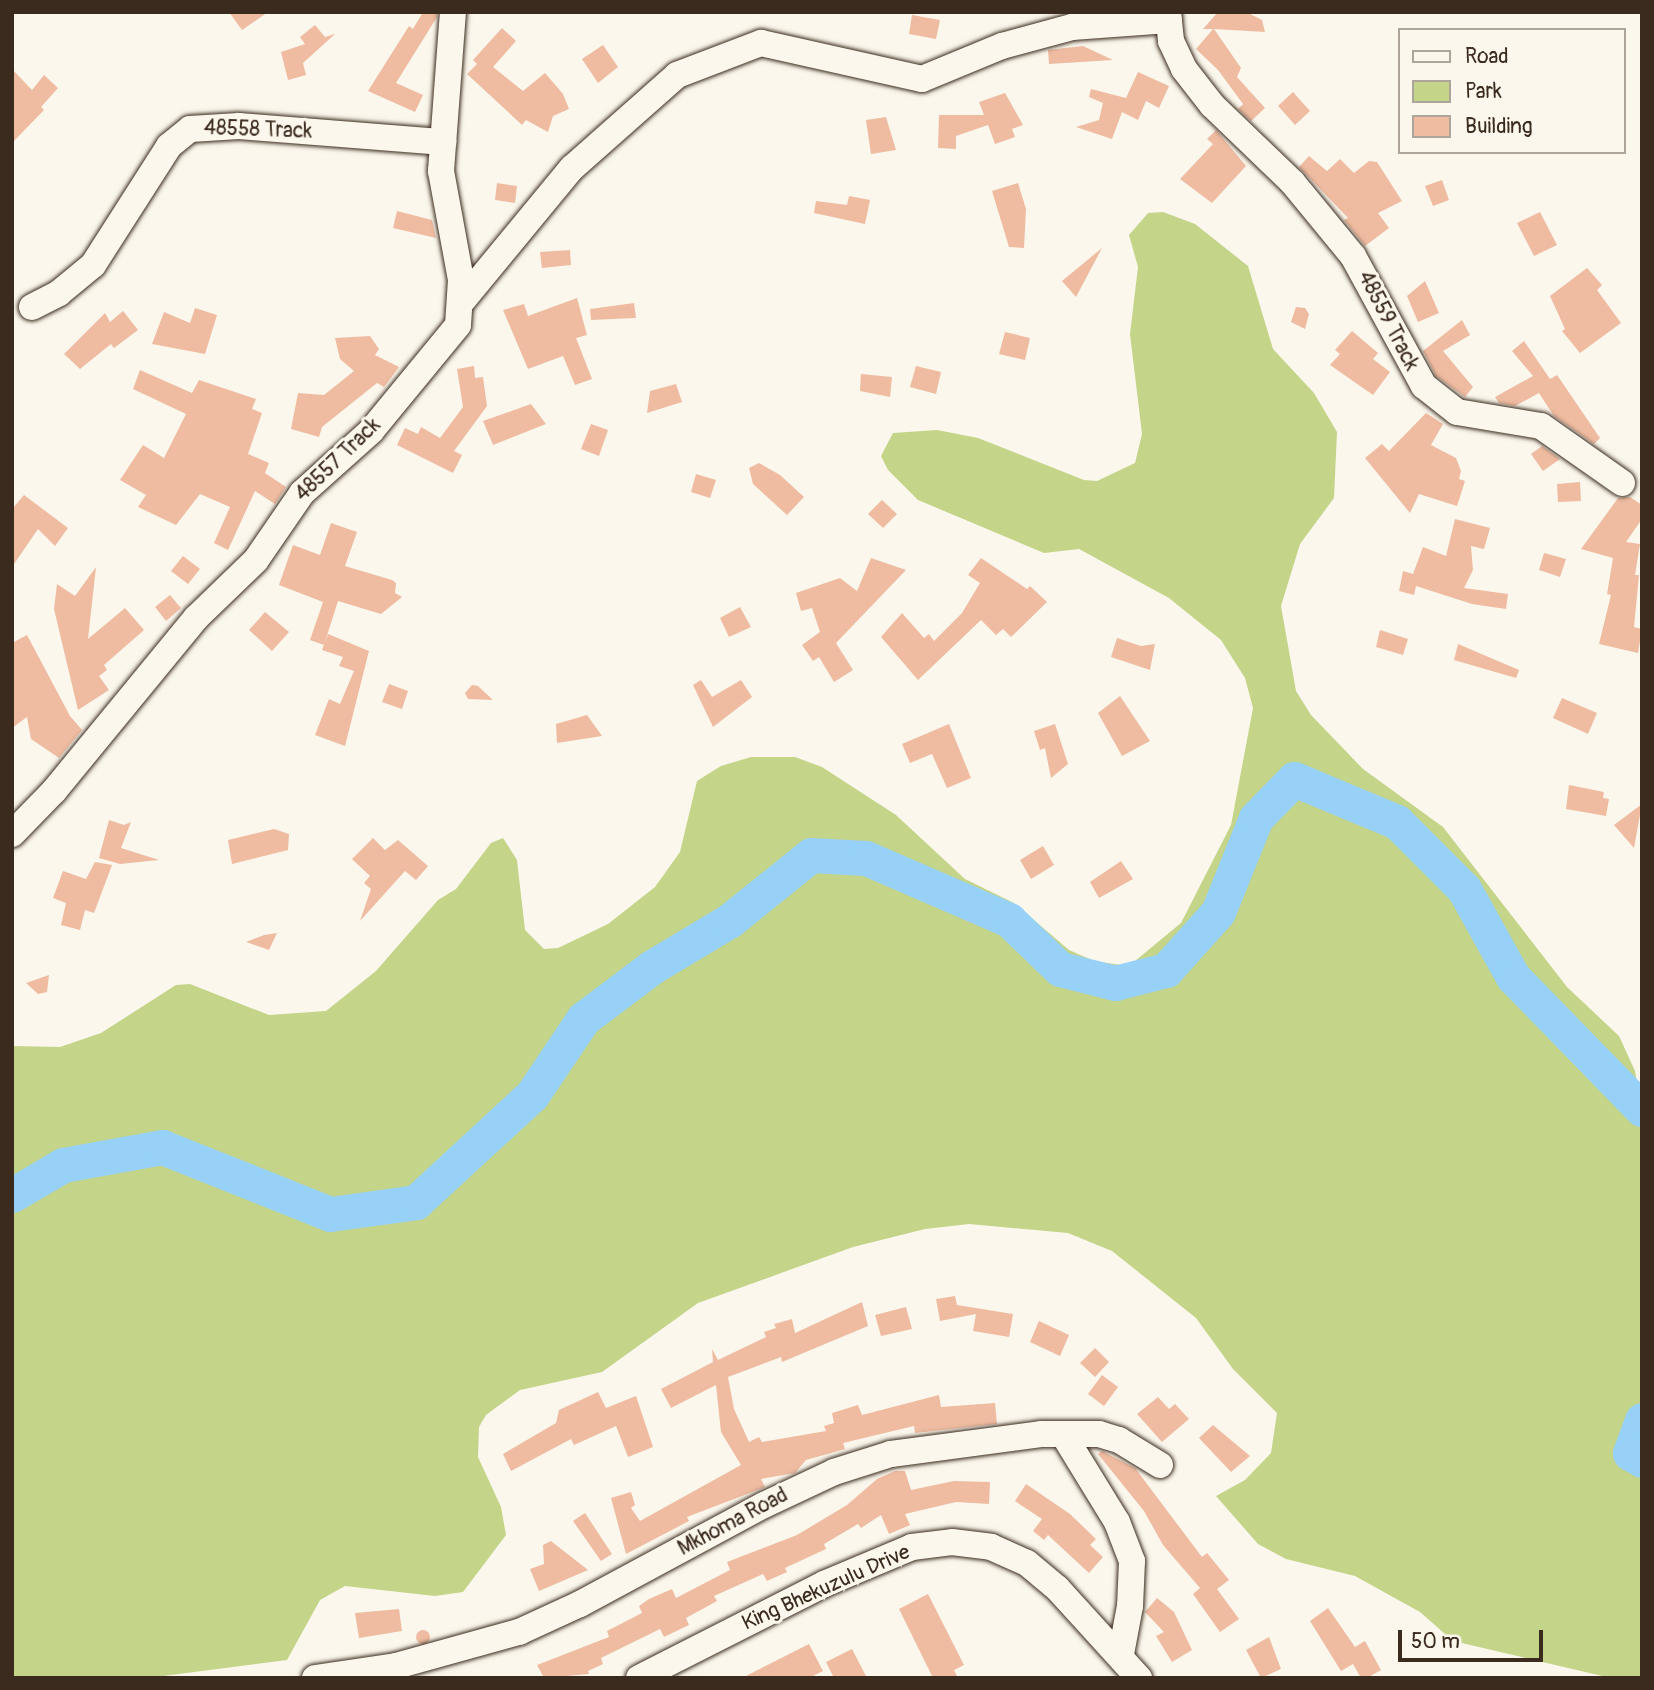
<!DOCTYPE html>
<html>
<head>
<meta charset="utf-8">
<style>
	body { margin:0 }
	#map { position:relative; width:1654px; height:1690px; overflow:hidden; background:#fbf7ec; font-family:Pangolin,sans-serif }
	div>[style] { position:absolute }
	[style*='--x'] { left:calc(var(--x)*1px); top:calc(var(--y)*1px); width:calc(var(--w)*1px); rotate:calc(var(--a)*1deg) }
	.green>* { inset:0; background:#c4d489 }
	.river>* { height:35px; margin:-17.5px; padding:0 17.5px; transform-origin:17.5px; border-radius:17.5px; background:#97d1f7 }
	.building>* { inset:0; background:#efbca1 }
	.round { border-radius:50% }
	.roads { filter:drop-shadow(0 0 2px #3b2a1e) drop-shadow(0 0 2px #3b2a1e) }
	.minor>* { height:26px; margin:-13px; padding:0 13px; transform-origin:13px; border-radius:13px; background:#fbf7ec }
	span { translate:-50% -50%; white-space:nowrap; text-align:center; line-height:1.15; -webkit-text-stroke:6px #fbf7ec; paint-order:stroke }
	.street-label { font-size:21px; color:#3b2a1e }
	.frame { position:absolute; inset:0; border:14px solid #3b2a1e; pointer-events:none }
	.legend { position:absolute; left:1398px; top:28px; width:228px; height:126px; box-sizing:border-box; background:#fbf7ec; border:2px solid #aea59a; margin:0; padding:9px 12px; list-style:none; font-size:21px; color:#3b2a1e }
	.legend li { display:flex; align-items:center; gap:14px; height:35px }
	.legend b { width:35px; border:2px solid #aea59a }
	.scale { position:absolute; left:1398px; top:1630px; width:145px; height:32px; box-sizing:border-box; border:4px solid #3b2a1e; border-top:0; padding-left:9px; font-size:21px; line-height:24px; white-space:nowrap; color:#3b2a1e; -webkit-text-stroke:5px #fbf7ec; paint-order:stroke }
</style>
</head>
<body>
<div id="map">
	<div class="green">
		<div style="clip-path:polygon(1163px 212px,1195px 224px,1248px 266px,1273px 349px,1314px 393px,1337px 432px,1334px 498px,1300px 544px,1281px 606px,1296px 691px,1311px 715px,1363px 769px,1443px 827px,1567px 987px,1619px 1036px,1635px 1071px,1642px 1114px,1642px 1678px,1611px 1678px,1453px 1641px,1420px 1612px,1355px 1576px,1286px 1559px,1258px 1544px,1216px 1496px,1245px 1480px,1271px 1453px,1277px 1413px,1233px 1369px,1196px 1318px,1112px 1251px,1068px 1233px,969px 1224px,925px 1229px,853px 1247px,698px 1303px,602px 1372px,520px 1390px,486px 1415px,479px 1427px,478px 1457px,501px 1507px,506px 1535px,463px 1592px,435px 1596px,345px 1586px,320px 1600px,287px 1660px,148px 1678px,12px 1678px,12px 1046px,60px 1047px,101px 1033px,176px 985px,190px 984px,269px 1015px,326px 1011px,376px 971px,438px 900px,456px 889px,491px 843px,503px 838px,517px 860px,525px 930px,544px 949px,558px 948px,608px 924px,655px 887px,680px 852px,697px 781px,721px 766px,751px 757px,795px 757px,822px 767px,896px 815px,965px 879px,1014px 903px,1069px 950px,1094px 961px,1121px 965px,1135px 961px,1181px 923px,1231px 825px,1253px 708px,1245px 678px,1221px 640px,1169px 598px,1079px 549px,1044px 553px,918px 500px,888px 470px,881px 456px,893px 433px,937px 430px,978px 438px,1084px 480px,1097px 481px,1135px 463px,1142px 434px,1130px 334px,1138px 267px,1129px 235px,1148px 213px)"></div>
	</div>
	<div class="river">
		<div style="--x:12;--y:1195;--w:59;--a:-30.5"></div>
		<div style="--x:63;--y:1165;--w:101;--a:-10.3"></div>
		<div style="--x:162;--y:1147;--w:181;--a:21.7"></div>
		<div style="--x:330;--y:1214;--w:87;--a:-7.9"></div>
		<div style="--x:416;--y:1202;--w:158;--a:-42.7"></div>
		<div style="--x:532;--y:1095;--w:92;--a:-56.1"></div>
		<div style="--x:583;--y:1019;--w:86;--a:-37"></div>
		<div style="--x:652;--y:967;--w:90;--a:-30.9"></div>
		<div style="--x:729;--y:921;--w:105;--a:-38.8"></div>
		<div style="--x:811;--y:855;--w:55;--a:3.1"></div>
		<div style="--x:866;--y:858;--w:156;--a:23.4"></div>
		<div style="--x:1009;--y:920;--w:71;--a:43.9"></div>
		<div style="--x:1060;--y:969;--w:57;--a:14.3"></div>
		<div style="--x:1115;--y:983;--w:53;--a:-14.3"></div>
		<div style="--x:1166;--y:970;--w:78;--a:-48.1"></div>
		<div style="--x:1218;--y:912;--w:101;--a:-68"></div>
		<div style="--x:1256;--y:818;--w:54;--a:-45.7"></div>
		<div style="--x:1294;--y:779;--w:112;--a:22.7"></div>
		<div style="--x:1397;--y:822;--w:95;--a:45"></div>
		<div style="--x:1464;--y:889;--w:101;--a:60.9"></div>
		<div style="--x:1513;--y:977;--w:185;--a:45.7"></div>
		<div style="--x:1642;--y:1420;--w:35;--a:110"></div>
		<div style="--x:1630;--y:1453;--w:14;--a:30"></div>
	</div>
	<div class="building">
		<div style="clip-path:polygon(229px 12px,268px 12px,242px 30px)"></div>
		<div style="clip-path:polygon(423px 12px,437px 12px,437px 17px,396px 83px,423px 95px,415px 112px,368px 91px,409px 26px,413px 29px)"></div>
		<div style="clip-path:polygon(1218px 12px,1246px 12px,1262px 20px,1265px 32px,1214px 29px,1241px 68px,1237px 77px,1265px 108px,1251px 121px,1238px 109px,1243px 104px,1218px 70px,1196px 49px,1213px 29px,1203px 29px)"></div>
		<div style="clip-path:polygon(912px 15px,940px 20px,936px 39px,909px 34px)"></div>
		<div style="clip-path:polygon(315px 25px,325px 37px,335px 34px,303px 63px,306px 75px,288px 80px,281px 52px,305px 44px,300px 37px)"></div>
		<div style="clip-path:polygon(502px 28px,516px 41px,493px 67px,523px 91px,545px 73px,563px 94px,569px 109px,553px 116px,548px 132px,526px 120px,522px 125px,467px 74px,477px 64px,473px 60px)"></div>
		<div style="clip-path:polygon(603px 45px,618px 67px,598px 83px,582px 59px)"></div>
		<div style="clip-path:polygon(1083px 46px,1113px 60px,1049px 64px,1048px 50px)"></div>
		<div style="clip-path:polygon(12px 69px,32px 90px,44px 75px,58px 88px,41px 107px,44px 110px,12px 143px)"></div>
		<div style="clip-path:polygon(1138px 72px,1169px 86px,1159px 108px,1146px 101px,1138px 120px,1122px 112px,1112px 139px,1076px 127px,1099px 120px,1103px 103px,1089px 97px,1091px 89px,1126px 98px)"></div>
		<div style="clip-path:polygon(1293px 92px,1310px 111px,1295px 125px,1278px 106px)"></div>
		<div style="clip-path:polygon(1005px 93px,1023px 125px,1012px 129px,1015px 137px,995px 144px,988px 125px,956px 136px,956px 149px,938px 148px,939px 115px,984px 115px,979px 102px)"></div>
		<div style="clip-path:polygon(886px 117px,896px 150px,871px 154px,866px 120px)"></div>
		<div style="clip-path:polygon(1216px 130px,1246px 166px,1212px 203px,1180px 179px,1213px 144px,1207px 139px)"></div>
		<div style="clip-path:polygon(1309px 156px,1327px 171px,1340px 159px,1354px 173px,1369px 161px,1377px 162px,1402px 201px,1378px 213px,1389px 228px,1365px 246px,1344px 220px,1348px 218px,1299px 167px)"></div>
		<div style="clip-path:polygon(1442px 180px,1449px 200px,1433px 206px,1425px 186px)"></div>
		<div style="clip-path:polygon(497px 183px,517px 186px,515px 203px,495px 200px)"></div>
		<div style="clip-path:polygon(1018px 183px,1026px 209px,1024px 248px,1009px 247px,992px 191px)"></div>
		<div style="clip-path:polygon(849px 196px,870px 200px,865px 224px,814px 213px,816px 201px,847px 205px)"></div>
		<div style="clip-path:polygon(397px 211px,432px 220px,436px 238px,393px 228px)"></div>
		<div style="clip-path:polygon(1540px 212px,1557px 245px,1534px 256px,1517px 223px)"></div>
		<div style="clip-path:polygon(1102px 248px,1076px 297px,1062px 281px)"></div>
		<div style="clip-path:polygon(570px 250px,571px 265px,542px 268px,540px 252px)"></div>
		<div style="clip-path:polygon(1587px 268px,1602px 285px,1597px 290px,1621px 323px,1580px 353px,1562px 331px,1565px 329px,1550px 296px)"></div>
		<div style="clip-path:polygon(1425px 281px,1439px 313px,1418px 322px,1407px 296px)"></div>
		<div style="clip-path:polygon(577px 298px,587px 335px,576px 338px,592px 379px,575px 385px,563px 356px,528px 369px,503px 310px,524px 304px,528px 316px)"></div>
		<div style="clip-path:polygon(634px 303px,636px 318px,591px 320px,590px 309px)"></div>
		<div style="clip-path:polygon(1296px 307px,1305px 308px,1309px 314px,1305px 329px,1291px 322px)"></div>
		<div style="clip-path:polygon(195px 308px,217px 315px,205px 354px,152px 344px,164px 312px,190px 323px)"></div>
		<div style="clip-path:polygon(123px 311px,138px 330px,114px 348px,111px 344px,80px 369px,64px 354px,105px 313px,110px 322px)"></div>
		<div style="clip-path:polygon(1462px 320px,1470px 335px,1443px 351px,1473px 387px,1465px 397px,1436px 376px,1423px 351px)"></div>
		<div style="clip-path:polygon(1352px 331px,1378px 353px,1373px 359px,1390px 372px,1373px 395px,1330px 365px,1340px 354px,1335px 350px)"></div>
		<div style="clip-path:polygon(1005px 332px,1030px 338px,1025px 360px,999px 354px)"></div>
		<div style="clip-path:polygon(370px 336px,379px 349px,375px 355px,399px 367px,384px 387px,377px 383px,322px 427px,319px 437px,291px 429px,298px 393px,324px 395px,354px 371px,340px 359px,335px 338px)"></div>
		<div style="clip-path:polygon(1524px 341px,1550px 379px,1557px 375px,1600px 438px,1594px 444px,1554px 416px,1539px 393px,1515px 406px,1499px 403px,1495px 397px,1533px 376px,1512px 351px)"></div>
		<div style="clip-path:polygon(474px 366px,475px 378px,483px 377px,487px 406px,454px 451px,462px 455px,453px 473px,397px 445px,405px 428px,418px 434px,421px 427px,440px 438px,463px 407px,457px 369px)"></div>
		<div style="clip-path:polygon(916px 366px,941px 372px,936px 394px,910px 387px)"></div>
		<div style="clip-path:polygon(140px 370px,192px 393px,199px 380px,256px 399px,252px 409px,262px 413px,248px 454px,269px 463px,265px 473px,286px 487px,275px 504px,255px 491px,228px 550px,214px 543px,230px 507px,200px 494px,176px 525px,138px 507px,146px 495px,120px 480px,143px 445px,164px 458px,186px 414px,133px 389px)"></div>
		<div style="clip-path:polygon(861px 374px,892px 377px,890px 397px,860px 391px)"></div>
		<div style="clip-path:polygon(676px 384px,682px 402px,647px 413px,650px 391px)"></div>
		<div style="clip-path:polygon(531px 404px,546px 424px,493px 445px,483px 421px)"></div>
		<div style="clip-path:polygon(1426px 413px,1443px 424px,1431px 445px,1456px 458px,1461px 471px,1459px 479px,1465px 481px,1457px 506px,1419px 494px,1410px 513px,1365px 458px,1382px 444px,1389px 451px)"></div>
		<div style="clip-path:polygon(591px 424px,608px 430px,599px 456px,581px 449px)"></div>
		<div style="clip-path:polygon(1542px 446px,1560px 459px,1543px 471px,1531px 454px)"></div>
		<div style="clip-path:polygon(759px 463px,780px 475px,804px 497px,787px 515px,753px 484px,749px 468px)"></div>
		<div style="clip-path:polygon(696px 474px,716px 480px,710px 498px,691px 492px)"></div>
		<div style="clip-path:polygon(1580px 482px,1581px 501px,1558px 502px,1557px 484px)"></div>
		<div style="clip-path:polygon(24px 495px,68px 528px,55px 546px,38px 529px,12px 567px,12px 509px)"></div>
		<div style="clip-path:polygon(1630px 497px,1642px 505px,1642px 519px,1626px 542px,1640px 544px,1635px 575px,1639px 575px,1634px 627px,1642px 629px,1638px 653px,1599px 644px,1611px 595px,1607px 594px,1613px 558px,1581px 549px,1618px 498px)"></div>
		<div style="clip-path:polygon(882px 500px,897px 514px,883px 528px,868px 514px)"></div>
		<div style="clip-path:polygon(1455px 519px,1490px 528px,1484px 549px,1471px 546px,1473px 570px,1464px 588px,1508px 594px,1506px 609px,1472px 604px,1416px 586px,1414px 595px,1399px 591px,1403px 571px,1413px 574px,1423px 547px,1446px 556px)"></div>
		<div style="clip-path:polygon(331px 523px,357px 532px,345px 566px,392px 580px,396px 583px,395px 593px,402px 597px,381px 614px,338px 601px,324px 645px,310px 640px,323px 602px,279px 585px,293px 545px,320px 555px)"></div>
		<div style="clip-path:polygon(1544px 553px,1566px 559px,1560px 577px,1539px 570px)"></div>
		<div style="clip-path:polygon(183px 556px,200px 569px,188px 584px,171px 571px)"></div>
		<div style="clip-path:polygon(871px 558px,906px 570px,836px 643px,853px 670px,834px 682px,819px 657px,813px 661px,802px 645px,820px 632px,812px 608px,801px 611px,796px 593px,840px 578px,857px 591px)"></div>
		<div style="clip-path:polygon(981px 558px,1027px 589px,1030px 586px,1047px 602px,1011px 637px,1003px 629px,996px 635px,981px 620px,918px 680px,881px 637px,902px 613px,924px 638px,929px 634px,934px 641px,962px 613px,980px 583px,968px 575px)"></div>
		<div style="clip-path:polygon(96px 567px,88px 639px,125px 608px,144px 630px,104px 665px,107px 670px,99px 676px,109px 690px,78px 710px,54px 609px,57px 584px,75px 596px)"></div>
		<div style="clip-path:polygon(170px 595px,181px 608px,166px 621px,155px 607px)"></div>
		<div style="clip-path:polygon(740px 607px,751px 627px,729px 637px,720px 618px)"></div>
		<div style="clip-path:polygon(265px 612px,289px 632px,272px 651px,249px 630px)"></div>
		<div style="clip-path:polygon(1380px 630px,1408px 639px,1403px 655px,1376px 647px)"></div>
		<div style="clip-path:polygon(328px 634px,369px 651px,345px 746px,315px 735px,329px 699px,340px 704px,354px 671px,339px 666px,343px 657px,322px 650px)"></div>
		<div style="clip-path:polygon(27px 635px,70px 716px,82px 730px,59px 758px,31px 739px,27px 717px,12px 728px,12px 643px)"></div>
		<div style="clip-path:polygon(1117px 638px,1141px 646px,1155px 644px,1150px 670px,1111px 657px)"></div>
		<div style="clip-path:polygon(1458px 644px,1519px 670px,1516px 678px,1454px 660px)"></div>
		<div style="clip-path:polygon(701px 680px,712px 697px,741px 680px,752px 697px,713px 727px,693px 685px)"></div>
		<div style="clip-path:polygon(389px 684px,408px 691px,402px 709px,382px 702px)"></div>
		<div style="clip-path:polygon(472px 685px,478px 686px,493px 700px,468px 699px,465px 693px)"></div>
		<div style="clip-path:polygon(1120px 696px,1150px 741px,1122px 756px,1098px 713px)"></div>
		<div style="clip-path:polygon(1562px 698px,1597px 713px,1588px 734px,1553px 718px)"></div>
		<div style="clip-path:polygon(587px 715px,602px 736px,557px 743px,556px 724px)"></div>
		<div style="clip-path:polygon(949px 724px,971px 778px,947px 788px,932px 754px,910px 763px,902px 744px)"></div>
		<div style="clip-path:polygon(1055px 724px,1068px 764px,1051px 778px,1045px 748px,1040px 750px,1034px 731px)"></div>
		<div style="clip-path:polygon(1569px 785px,1604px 792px,1603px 798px,1609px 799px,1606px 816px,1566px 809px)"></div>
		<div style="clip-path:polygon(1642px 804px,1634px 848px,1614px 825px)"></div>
		<div style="clip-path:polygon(109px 820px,124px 825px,131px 822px,121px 848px,159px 860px,120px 864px,99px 858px)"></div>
		<div style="clip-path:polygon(274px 829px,289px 834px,288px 850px,232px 864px,228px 840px)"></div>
		<div style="clip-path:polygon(373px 838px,385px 850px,398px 840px,428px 866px,416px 880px,405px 871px,360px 921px,371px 889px,364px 883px,370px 876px,352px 859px)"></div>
		<div style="clip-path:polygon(1043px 846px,1054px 865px,1031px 879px,1020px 860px)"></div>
		<div style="clip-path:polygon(1121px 861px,1133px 879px,1099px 898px,1090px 882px)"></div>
		<div style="clip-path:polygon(95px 862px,112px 865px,94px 913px,85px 910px,80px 930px,61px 925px,66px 903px,53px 898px,63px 871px,86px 879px)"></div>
		<div style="clip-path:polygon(277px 933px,269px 950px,246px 942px,264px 935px)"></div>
		<div style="clip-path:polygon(49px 975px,47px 992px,38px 994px,26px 983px)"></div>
		<div style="clip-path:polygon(955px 1296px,957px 1305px,1013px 1314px,1009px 1337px,973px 1331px,976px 1314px,940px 1321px,936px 1299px)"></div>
		<div style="clip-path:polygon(862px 1302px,868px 1326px,782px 1362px,781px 1357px,728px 1377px,734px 1409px,749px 1442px,759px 1437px,762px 1442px,826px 1431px,824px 1426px,834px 1423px,832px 1413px,858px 1405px,862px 1415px,939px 1395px,941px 1407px,995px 1403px,997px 1424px,915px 1433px,914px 1426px,843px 1443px,845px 1449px,806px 1460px,795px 1473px,761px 1479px,765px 1487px,687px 1517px,689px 1521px,626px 1554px,611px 1498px,631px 1492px,635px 1505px,631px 1508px,640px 1521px,741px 1465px,721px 1432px,716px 1385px,671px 1408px,661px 1389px,713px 1362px,712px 1349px,718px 1360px,766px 1337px,764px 1332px,776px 1328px,774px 1324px,792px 1319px,795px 1333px)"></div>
		<div style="clip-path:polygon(906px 1307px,912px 1329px,881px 1336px,875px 1315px)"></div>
		<div style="clip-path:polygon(1039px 1321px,1069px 1335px,1060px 1356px,1030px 1342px)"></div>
		<div style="clip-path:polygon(1095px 1348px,1109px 1362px,1095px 1377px,1080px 1363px)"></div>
		<div style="clip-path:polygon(1102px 1375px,1118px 1387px,1104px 1406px,1088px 1394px)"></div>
		<div style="clip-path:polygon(598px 1392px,606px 1408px,636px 1396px,653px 1447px,628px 1457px,616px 1426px,574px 1445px,571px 1439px,511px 1471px,503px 1454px,556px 1423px,559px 1410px)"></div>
		<div style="clip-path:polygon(1158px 1397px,1169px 1409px,1175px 1404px,1189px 1419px,1162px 1442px,1137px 1414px)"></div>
		<div style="clip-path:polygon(1213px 1425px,1250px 1456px,1231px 1472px,1199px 1438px)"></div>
		<div style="clip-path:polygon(1102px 1451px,1135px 1468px,1202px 1557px,1207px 1553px,1229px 1580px,1217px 1589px,1239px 1619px,1220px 1632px,1193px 1594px,1200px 1588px,1163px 1545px,1144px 1511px,1098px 1454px)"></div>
		<div style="clip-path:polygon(895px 1471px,905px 1471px,911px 1490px,954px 1481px,990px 1482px,989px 1504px,956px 1502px,905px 1514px,910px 1525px,889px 1534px,881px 1515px,861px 1528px,858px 1524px,824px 1544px,826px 1549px,785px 1568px,787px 1572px,767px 1581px,763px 1574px,714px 1596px,717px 1601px,686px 1618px,689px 1625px,664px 1637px,660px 1629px,601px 1658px,603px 1664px,588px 1671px,589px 1674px,544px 1678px,537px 1665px,609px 1637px,607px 1631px,642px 1613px,639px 1606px,649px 1599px,672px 1589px,676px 1598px,730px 1570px,727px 1562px,797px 1535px,847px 1505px,877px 1479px)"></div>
		<div style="clip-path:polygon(1026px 1484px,1070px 1514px,1096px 1539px,1090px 1545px,1103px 1557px,1089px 1573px,1048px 1535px,1044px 1540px,1033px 1531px,1042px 1519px,1015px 1501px)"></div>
		<div style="clip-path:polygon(585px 1513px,612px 1554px,601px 1561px,573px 1521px)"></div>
		<div style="clip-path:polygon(551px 1541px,588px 1570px,539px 1591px,530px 1569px,544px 1564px,543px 1545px)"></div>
		<div style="clip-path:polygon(928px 1594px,964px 1665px,954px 1670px,958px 1678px,933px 1678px,899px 1609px)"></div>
		<div style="clip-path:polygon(1157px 1598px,1174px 1612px,1192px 1650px,1172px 1662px,1156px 1636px,1164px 1632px,1145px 1612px)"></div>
		<div style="clip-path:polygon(1328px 1608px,1355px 1647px,1365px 1641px,1381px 1670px,1367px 1678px,1361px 1678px,1353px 1664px,1341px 1671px,1310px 1621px)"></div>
		<div style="clip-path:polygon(399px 1609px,402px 1631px,359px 1638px,355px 1613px)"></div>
		<div class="round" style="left:416px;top:1630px;width:14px;height:14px"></div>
		<div style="clip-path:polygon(1269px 1637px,1281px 1669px,1261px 1678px,1246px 1650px)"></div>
		<div style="clip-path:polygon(809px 1644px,823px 1671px,809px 1678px,742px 1678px)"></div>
		<div style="clip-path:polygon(852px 1649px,867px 1678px,834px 1678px,826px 1662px)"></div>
	</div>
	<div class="roads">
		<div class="minor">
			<div style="--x:1168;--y:12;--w:29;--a:84"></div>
			<div style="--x:1171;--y:41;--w:31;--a:65"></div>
			<div style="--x:1184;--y:69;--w:46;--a:52.1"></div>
			<div style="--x:1212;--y:105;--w:112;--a:43.9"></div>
			<div style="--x:1293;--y:183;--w:94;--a:50.6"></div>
			<div style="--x:1353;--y:256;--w:148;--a:61.4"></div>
			<div style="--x:1424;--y:386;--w:42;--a:38.2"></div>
			<div style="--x:1457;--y:412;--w:85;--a:9.5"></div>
			<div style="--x:1541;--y:426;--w:99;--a:35.1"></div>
			<div style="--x:463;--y:300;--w:171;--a:-50.5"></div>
			<div style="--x:572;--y:168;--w:140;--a:-41.5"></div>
			<div style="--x:677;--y:75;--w:90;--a:-20.9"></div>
			<div style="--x:761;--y:43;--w:165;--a:12.6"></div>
			<div style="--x:922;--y:79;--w:87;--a:-22.4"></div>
			<div style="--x:1002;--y:46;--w:73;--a:-15.2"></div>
			<div style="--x:1072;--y:27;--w:97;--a:-4.1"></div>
			<div style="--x:32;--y:307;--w:30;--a:-27"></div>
			<div style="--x:59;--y:293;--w:44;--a:-39.5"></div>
			<div style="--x:93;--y:265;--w:141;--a:-57.4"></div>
			<div style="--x:169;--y:146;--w:27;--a:-39"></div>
			<div style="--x:190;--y:129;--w:49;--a:-3.5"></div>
			<div style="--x:239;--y:126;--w:205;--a:4.5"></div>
			<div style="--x:12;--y:834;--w:60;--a:-45.7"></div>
			<div style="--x:54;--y:791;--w:224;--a:-50.6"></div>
			<div style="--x:196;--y:618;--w:83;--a:-44"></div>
			<div style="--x:256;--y:560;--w:81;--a:-55.5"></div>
			<div style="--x:302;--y:493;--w:93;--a:-41.9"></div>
			<div style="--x:371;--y:431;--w:137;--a:-50.6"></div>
			<div style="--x:458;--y:325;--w:45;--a:-86.2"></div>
			<div style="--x:461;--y:280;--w:111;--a:-100.4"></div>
			<div style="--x:441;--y:171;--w:159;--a:-85.7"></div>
			<div style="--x:1063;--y:1434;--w:103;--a:58.5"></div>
			<div style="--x:1117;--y:1522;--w:42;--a:69"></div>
			<div style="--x:1132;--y:1561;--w:45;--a:92.5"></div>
			<div style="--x:1130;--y:1606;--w:49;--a:100.6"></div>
			<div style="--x:315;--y:1678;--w:82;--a:-8.4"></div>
			<div style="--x:396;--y:1666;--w:128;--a:-15.5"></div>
			<div style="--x:519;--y:1632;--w:67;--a:-24.7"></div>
			<div style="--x:580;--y:1604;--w:209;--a:-28.3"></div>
			<div style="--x:764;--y:1505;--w:77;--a:-25.2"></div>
			<div style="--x:834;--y:1472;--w:60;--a:-17.5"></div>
			<div style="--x:891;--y:1454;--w:151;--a:-7.6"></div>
			<div style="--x:1041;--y:1434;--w:58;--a:0"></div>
			<div style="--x:1099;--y:1434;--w:21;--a:17"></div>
			<div style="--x:1119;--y:1440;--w:48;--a:31.4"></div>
			<div style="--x:639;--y:1678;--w:208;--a:-26.9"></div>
			<div style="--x:824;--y:1584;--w:95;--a:-22.8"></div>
			<div style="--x:912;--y:1547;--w:40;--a:-7.1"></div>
			<div style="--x:952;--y:1542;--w:39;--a:7"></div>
			<div style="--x:991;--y:1547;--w:39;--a:24"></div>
			<div style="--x:1027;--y:1563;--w:39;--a:40"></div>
			<div style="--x:1057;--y:1588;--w:122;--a:47.7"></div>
		</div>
	</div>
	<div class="street-label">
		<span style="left:258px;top:130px;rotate:2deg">48558 Track</span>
		<span style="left:1388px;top:321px;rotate:63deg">48559 Track</span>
		<span style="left:338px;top:460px;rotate:-44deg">48557 Track</span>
		<span style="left:733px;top:1522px;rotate:-28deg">Mkhoma Road</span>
		<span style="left:826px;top:1588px;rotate:-24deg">King Bhekuzulu Drive</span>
	</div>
	<div class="frame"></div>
	<ul class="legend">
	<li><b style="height:9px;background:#fbf7ec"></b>Road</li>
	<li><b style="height:19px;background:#c4d489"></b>Park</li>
	<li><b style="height:19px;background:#efbca1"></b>Building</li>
	</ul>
	<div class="scale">50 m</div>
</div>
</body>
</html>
